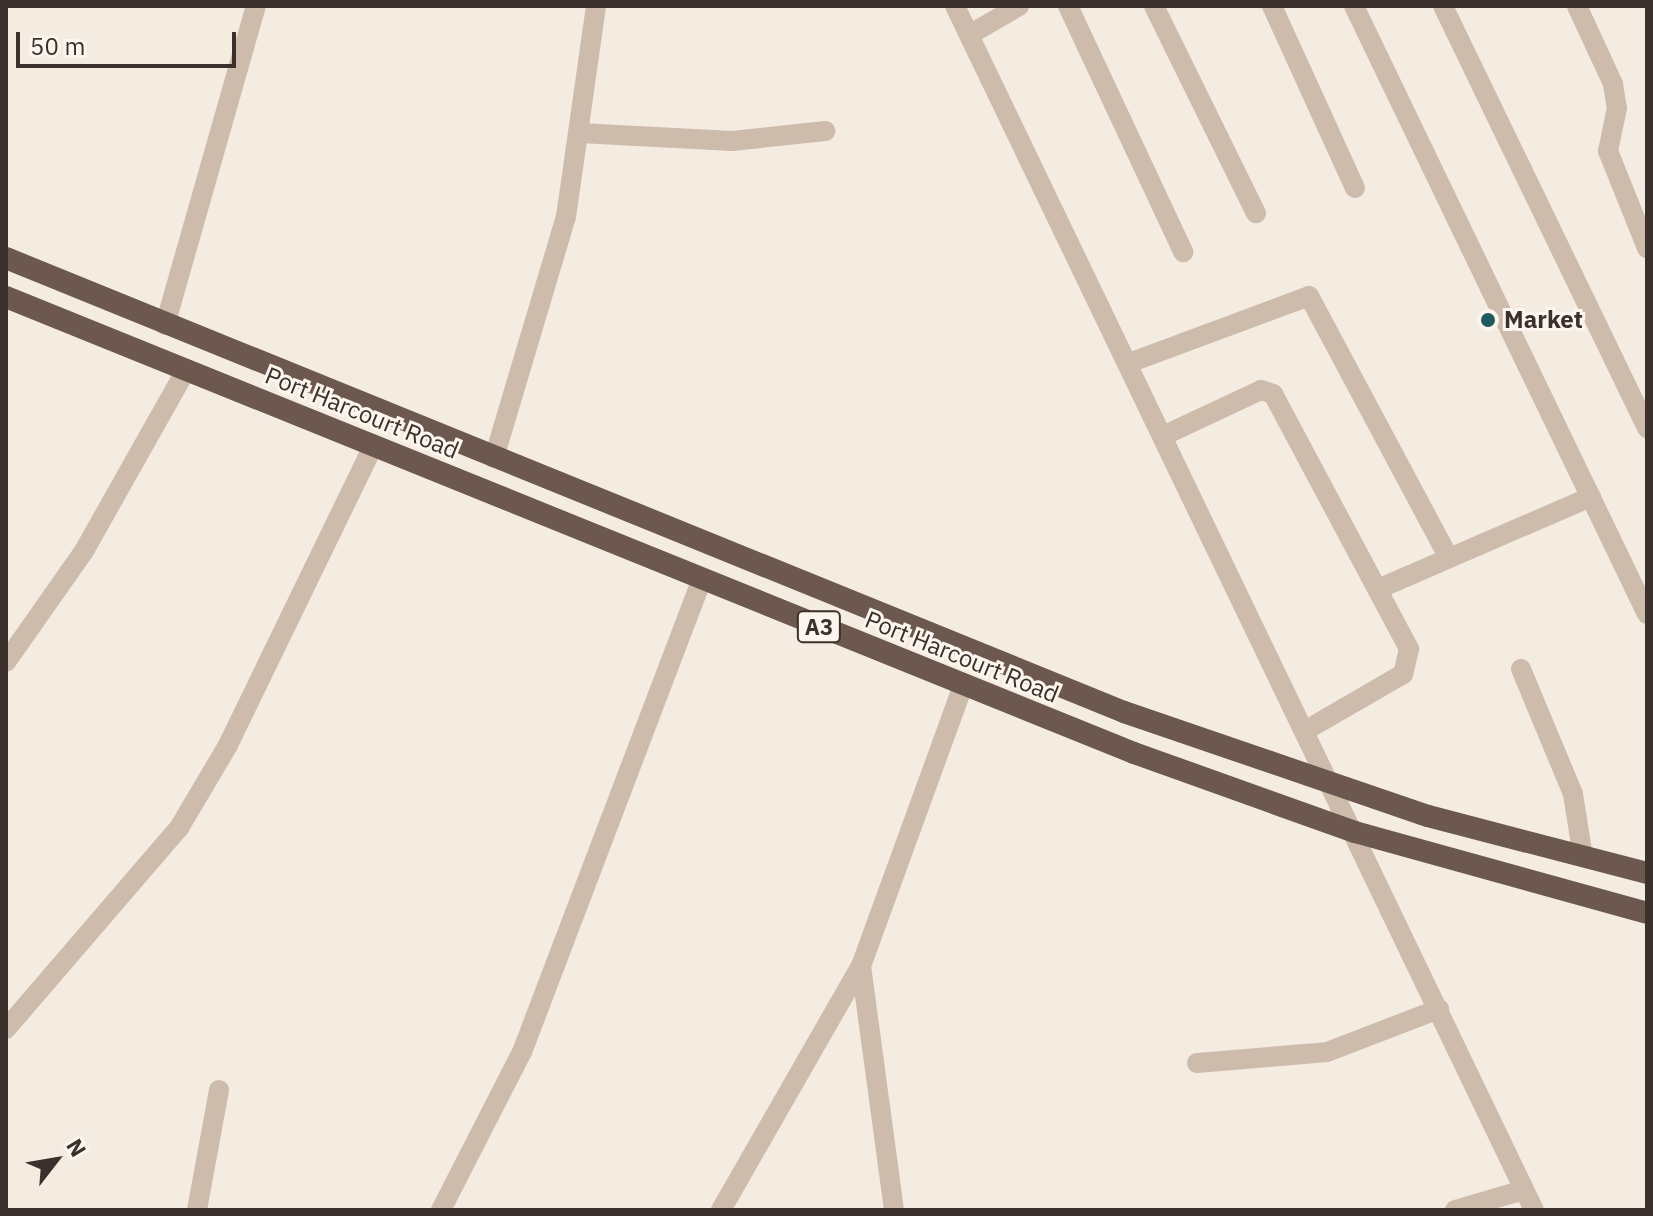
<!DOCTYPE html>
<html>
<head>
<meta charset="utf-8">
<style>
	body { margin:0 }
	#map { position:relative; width:1653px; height:1216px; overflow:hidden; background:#f4ebe1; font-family:"IBM Plex Sans",sans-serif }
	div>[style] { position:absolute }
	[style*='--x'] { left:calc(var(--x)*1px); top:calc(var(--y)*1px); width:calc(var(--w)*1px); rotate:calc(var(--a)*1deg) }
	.minor>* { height:20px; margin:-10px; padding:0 10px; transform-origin:10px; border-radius:10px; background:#cdbbac }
	.tertiary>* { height:20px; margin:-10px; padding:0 10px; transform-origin:10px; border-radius:10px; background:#cdbbac }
	.trunk>* { height:22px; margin:-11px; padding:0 11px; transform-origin:11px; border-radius:11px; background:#6c584f }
	.dots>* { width:22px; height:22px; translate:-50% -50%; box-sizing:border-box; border:4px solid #fbf5ee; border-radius:50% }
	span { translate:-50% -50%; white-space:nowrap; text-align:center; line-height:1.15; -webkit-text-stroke:6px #fbf5ee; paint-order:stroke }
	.shield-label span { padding:2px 6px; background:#fbf5ee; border:2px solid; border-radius:6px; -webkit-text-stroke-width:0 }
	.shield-label { font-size:22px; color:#3b302b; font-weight:700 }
	.poi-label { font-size:24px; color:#3b302b; font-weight:700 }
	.left { translate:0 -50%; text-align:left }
	.street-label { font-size:24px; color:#3b302b }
	.frame { position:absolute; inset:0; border:8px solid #3b302b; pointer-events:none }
	.north { position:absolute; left:16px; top:1120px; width:80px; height:80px; -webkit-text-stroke:6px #fbf5ee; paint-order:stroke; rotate:59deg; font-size:22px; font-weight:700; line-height:32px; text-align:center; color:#3b302b }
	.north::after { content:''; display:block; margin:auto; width:28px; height:36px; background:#3b302b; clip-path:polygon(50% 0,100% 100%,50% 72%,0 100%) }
	.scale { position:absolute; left:16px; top:32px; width:220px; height:36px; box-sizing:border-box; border:4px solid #3b302b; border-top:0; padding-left:10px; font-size:24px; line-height:28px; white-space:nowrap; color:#3b302b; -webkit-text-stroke:6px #fbf5ee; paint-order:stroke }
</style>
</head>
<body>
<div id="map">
	<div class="minor">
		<div style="--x:1068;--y:6;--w:272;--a:64.9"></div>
		<div style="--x:1154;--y:6;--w:231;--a:63.8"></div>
		<div style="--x:1272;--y:6;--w:200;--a:65.5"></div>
		<div style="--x:1354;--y:6;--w:675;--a:64.27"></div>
		<div style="--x:1443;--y:6;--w:469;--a:64.2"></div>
		<div style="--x:1577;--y:6;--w:86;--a:65.2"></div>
		<div style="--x:1613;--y:84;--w:24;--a:81"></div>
		<div style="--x:1617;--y:108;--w:44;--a:101.8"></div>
		<div style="--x:1608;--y:151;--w:105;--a:68.1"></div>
		<div style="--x:969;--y:35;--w:58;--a:-30.1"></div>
		<div style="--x:580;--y:133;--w:152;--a:3"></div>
		<div style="--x:732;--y:141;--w:94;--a:-6.1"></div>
		<div style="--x:165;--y:325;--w:332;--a:-74.1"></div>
		<div style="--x:1129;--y:363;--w:192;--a:-20.4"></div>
		<div style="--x:1309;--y:296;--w:295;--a:61.9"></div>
		<div style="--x:1165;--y:435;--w:106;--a:-25.1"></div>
		<div style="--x:1261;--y:390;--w:13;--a:18"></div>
		<div style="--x:1273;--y:394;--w:289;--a:61.9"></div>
		<div style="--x:1409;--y:649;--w:26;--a:103"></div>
		<div style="--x:1403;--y:674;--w:110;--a:149.9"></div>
		<div style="--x:494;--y:458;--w:252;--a:-73.4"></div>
		<div style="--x:566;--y:217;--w:213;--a:-81.9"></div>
		<div style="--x:1378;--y:589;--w:232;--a:-23.4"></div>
		<div style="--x:6;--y:662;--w:136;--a:-54.9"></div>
		<div style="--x:84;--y:551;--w:208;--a:-60.6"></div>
		<div style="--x:1521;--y:669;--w:135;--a:67.4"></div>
		<div style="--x:1573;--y:794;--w:64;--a:81"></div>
		<div style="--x:861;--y:966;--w:246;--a:82.3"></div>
		<div style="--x:6;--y:1029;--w:265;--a:-49.3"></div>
		<div style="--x:179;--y:828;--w:96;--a:-59.4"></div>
		<div style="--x:228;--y:745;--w:332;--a:-64.1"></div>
		<div style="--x:1197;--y:1063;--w:130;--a:-4.8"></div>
		<div style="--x:1327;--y:1052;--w:120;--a:-21"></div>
		<div style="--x:197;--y:1210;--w:122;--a:-79.6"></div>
		<div style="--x:441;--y:1210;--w:178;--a:-62.9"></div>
		<div style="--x:522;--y:1052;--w:506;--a:-69.17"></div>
		<div style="--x:721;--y:1210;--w:281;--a:-60.2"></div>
		<div style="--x:861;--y:966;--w:298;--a:-70"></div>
		<div style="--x:1455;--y:1210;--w:72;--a:-16.2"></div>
	</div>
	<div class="tertiary">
		<div style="--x:955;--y:6;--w:1336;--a:64.32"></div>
	</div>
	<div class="trunk">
		<div style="--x:6;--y:258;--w:1207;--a:22.1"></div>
		<div style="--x:1124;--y:712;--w:321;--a:18.9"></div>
		<div style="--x:1428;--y:816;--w:226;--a:14.6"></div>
		<div style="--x:6;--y:297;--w:1217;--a:22.01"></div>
		<div style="--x:1134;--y:753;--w:235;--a:19.7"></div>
		<div style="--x:1355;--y:832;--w:303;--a:15.5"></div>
	</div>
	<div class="dots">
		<div style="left:1488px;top:320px;background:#1f5a5e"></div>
	</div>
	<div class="shield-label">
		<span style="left:819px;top:627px">A3</span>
	</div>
	<div class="poi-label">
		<span class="left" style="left:1504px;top:320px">Market</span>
	</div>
	<div class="street-label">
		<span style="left:362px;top:413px;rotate:22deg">Port Harcourt Road</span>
		<span style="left:962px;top:657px;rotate:22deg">Port Harcourt Road</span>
	</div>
	<div class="frame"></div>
	<div class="north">N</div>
	<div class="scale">50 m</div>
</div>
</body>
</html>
